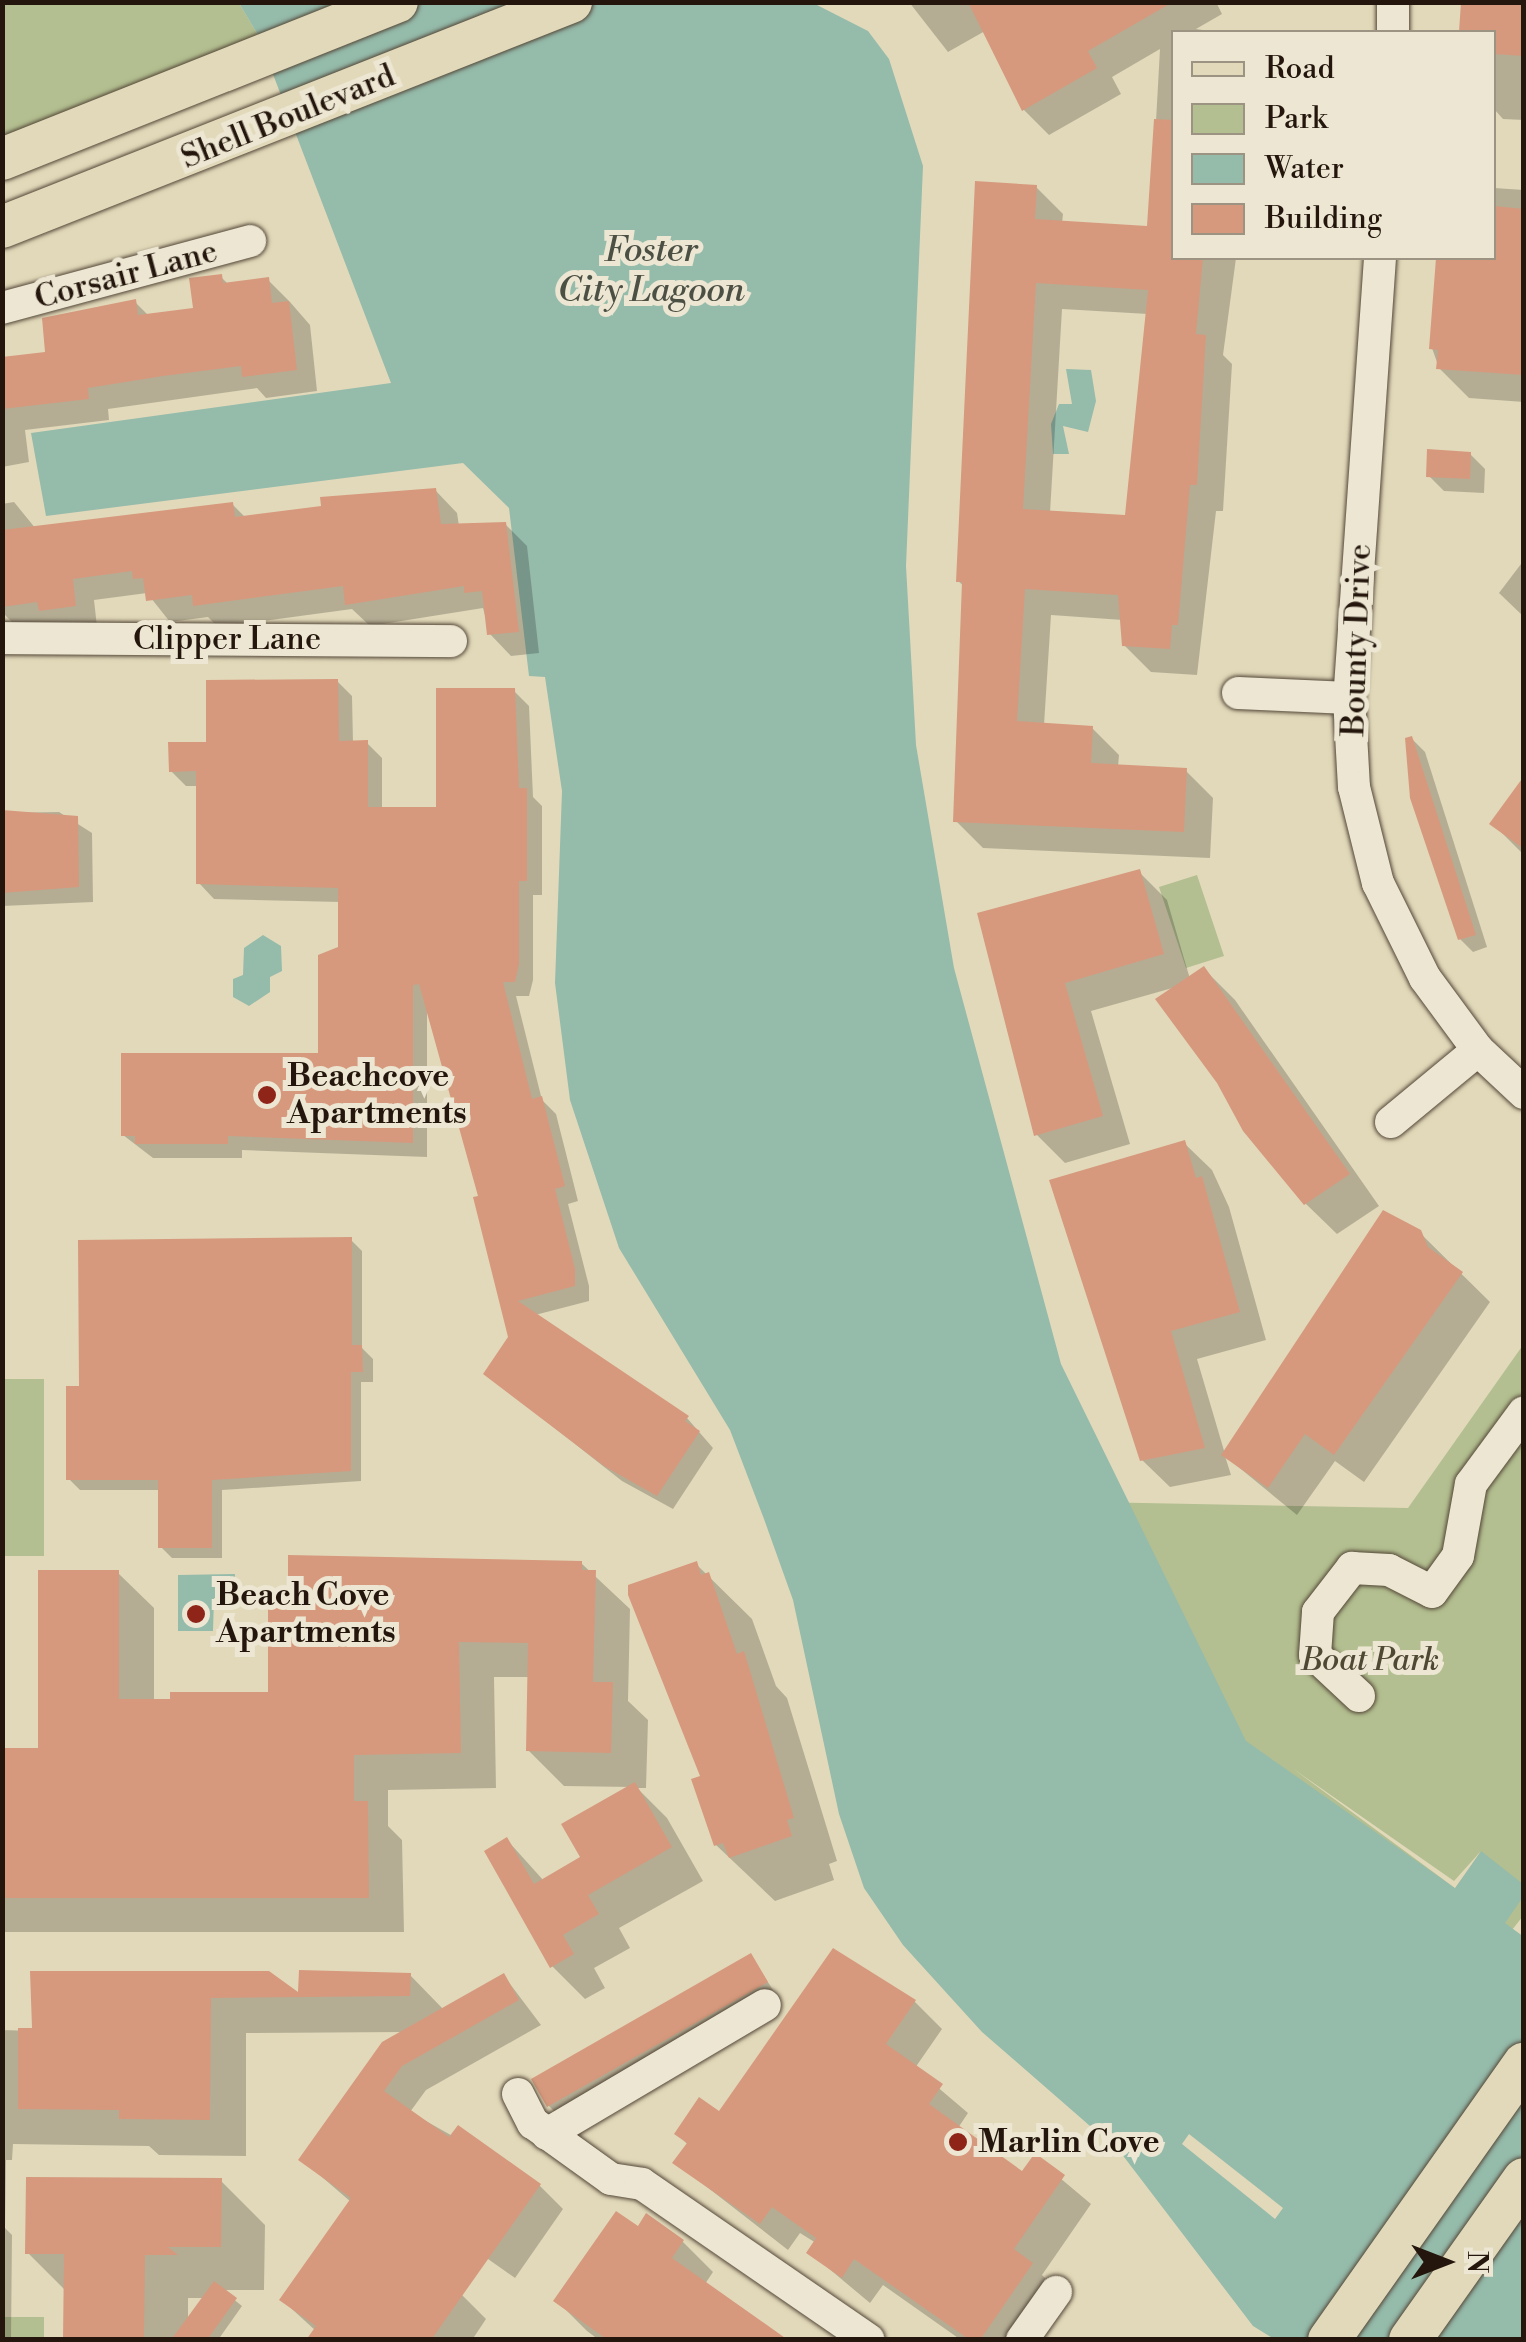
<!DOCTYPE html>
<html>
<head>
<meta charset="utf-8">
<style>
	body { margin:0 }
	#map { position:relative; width:1526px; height:2342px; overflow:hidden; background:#e2d9ba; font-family:"Libre Bodoni",serif }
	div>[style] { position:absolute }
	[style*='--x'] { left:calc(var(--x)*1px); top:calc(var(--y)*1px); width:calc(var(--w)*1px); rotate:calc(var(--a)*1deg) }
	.green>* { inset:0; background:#b3bf90 }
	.water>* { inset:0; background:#95bbab }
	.pier>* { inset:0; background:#e2d9ba }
	.shadow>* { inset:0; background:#0003 }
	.building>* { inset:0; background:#d6997d }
	.roads { filter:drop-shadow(0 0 2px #544738) drop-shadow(0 0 2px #544738) }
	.minor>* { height:32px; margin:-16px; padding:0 16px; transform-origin:16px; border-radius:16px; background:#ece6d2 }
	.major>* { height:42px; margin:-21px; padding:0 21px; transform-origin:21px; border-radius:21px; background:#e2d9ba }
	.dots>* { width:28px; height:28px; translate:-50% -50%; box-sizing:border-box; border:5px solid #ece6d2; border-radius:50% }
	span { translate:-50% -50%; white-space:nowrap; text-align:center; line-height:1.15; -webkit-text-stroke:10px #ece6d2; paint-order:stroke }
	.street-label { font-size:32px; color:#24160c }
	.poi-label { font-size:32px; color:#24160c; font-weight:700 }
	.left { translate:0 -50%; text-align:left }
	.park-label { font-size:32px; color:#4f4934; font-style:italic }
	.water-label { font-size:35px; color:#4c5044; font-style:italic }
	.frame { position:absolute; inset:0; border:5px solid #24160c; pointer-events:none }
	.legend { position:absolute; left:1171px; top:30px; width:325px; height:230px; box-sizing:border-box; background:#ece6d2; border:2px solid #9c9383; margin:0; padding:12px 18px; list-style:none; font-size:30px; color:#24160c }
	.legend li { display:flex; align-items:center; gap:20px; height:50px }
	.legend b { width:50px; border:2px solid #9c9383 }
	.north { position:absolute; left:1396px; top:2212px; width:100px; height:100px; -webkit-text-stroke:8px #ece6d2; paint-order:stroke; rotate:90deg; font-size:28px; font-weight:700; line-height:40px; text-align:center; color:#24160c }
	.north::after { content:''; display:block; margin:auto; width:35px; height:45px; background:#24160c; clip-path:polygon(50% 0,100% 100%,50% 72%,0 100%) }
</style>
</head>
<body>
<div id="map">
	<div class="green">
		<div style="clip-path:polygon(2px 3px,239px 3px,258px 35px,3px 139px)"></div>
		<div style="clip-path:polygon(1197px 875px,1224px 956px,1186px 968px,1159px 887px)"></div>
		<div style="clip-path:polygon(1523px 1345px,1523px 1916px,1493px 1954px,1244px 1752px,1091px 1502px,1408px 1508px)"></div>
		<div style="clip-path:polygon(3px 1379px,44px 1379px,44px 1556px,3px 1556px)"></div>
		<div style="clip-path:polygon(3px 2317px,44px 2317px,44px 2339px,3px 2339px)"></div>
	</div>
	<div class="water">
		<div style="clip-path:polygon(239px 3px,813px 3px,868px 31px,889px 59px,923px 166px,906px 566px,916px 745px,954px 968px,1061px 1364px,1246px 1741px,1455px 1888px,1481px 1851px,1523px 1884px,1523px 1897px,1505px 1923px,1524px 1937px,1523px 2339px,1274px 2339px,1253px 2326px,1121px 2153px,982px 2032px,903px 1945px,864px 1888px,839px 1814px,793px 1600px,764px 1519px,730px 1430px,619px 1248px,570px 1100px,555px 983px,562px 791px,545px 677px,529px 676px,509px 508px,463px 463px,46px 516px,31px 433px,391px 383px,258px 35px)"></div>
		<div style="clip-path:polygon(1066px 369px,1091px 370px,1096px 401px,1088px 432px,1063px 426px,1069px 454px,1053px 454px,1051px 424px,1059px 404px,1072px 404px)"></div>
		<div style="clip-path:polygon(263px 935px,281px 946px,282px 971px,270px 977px,270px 992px,249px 1006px,233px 997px,233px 979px,243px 975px,244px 948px)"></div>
		<div style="clip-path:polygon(235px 1574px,235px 1598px,214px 1598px,213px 1631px,178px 1631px,178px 1575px)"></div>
	</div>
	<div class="pier">
		<div style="clip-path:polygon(1292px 1768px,1454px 1881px,1481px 1851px,1455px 1888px)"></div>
		<div style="clip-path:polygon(1189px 2134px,1283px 2208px,1275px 2219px,1182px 2144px)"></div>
	</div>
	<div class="shadow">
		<div style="clip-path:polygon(evenodd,909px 2px,1216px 2px,1222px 14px,1196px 29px,1216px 32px,1174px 32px,1174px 258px,1236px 258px,1223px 355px,1232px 364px,1223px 511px,1216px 511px,1197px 675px,1151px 672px,1124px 645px,1123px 620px,1051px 615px,1044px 725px,1092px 728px,1119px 755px,1118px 767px,1186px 771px,1213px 798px,1210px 858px,983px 848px,956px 821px,965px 587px,958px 581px,1036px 187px,1063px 214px,1062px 223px,1150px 229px,1160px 49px,1112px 77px,1121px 94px,1049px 135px,1024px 110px,985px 31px,948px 52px,909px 2px,1062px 309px,1148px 314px,1127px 518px,1050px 513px,1062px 309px)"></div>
		<div style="clip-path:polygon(1464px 2px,1524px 2px,1524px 120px,1503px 119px,1494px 109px,1494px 32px,1462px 32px)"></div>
		<div style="clip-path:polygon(1494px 188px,1524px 190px,1524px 402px,1469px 398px,1439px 368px,1432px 348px,1438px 258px,1494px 258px)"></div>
		<div style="clip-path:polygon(221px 277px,229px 285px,268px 280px,290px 302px,310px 325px,317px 391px,266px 398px,257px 388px,108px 409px,109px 420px,25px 430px,29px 462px,2px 467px,2px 359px,48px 354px,135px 302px,149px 316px,196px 310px)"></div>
		<div style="clip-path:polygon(1470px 454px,1485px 469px,1484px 493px,1444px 491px,1429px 476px)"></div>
		<div style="clip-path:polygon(436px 491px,457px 513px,459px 526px,505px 524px,527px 546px,539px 653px,511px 656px,490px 634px,483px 608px,370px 626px,352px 609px,218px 627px,208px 617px,170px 622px,147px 593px,94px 600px,97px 627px,19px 629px,2px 612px,2px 504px,14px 502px,36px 529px,232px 504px,246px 518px)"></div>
		<div style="clip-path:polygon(1524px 560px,1524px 617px,1499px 593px)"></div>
		<div style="clip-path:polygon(337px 681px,352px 696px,353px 743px,367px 743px,382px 758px,382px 810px,439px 809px,514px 691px,529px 706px,533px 797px,542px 806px,542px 895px,533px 895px,533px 980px,529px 996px,516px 996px,542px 1100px,556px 1114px,578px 1201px,568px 1204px,589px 1286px,589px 1301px,535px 1315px,687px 1418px,713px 1448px,673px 1509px,622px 1481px,486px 1374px,511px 1337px,481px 1198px,427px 1008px,427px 1157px,242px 1150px,242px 1158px,153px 1158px,123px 1135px,320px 1056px,341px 949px,341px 902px,214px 899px,199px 883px,199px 786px,186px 786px,171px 771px,208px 744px)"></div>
		<div style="clip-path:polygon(1412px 739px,1425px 752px,1487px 947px,1473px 952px,1460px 939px)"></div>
		<div style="clip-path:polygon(1524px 780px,1524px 855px,1493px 824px)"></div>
		<div style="clip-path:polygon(59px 812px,92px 833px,93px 902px,2px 906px,2px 813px)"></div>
		<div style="clip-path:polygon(1139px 872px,1167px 900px,1190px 979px,1204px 969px,1235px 1000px,1379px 1206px,1337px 1234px,1306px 1204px,1176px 987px,1091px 1011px,1130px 1144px,1065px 1163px,1037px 1135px,980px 915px)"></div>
		<div style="clip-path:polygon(1184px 1143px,1212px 1170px,1229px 1207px,1266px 1340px,1197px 1359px,1225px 1454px,1419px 1232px,1490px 1302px,1364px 1482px,1335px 1461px,1297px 1515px,1225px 1456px,1231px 1475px,1170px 1487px,1142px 1460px)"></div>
		<div style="clip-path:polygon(351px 1240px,362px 1251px,362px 1348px,373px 1359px,373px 1382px,361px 1382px,361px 1481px,222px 1490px,222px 1558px,172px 1558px,161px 1547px,161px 1490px,80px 1490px,69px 1479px,82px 1388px)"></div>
		<div style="clip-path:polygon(581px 1563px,630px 1609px,628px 1701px,648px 1720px,646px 1788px,637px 1788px,667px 1818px,703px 1881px,619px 1928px,630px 1948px,594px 1968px,605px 1988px,585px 1999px,552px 1966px,507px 1840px,544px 1881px,583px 1858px,631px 1787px,564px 1786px,528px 1750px,530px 1677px,494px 1677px,496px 1788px,388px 1790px,388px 1826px,402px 1840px,404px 1932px,2px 1932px,2px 1801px,41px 1750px,118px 1573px,154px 1608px,154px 1700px,270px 1694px)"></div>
		<div style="clip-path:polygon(696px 1564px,752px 1619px,776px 1686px,787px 1698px,837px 1861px,829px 1864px,834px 1880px,775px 1901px,716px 1845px,703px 1777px,628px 1588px)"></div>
		<div style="clip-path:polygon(833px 1951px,915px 2002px,942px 2029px,915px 2068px,968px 2113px,958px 2128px,1023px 2174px,1035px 2157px,1091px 2204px,1042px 2275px,1059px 2292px,1026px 2340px,961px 2340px,883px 2285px,870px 2303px,809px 2252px,816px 2243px,800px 2233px,788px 2250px,676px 2163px,688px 2145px,677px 2133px,719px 2115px)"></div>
		<div style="clip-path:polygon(751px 1956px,773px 1990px,556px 2113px,549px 2106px,534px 2080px)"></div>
		<div style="clip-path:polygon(301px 1973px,410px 1975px,444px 2010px,504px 1976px,541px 2025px,426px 2090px,410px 2112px,539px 2185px,563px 2209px,515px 2278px,471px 2247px,462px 2295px,486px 2319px,472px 2340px,309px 2340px,316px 2331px,282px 2300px,351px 2202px,301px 2159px,404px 2032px,246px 2033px,246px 2156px,159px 2155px,149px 2146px,13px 2144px,12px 2160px,6px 2160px,5px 2228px,12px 2235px,11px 2340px,2px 2340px,2px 2030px,34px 2031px,268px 1974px,301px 1997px)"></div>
		<div style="clip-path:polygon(evenodd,221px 2181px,265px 2225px,264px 2290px,222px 2290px,242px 2306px,218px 2340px,66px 2340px,66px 2291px,28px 2253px,221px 2181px,188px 2298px,204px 2298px,188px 2321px,188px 2298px)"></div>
		<div style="clip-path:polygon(638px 2230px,683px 2242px,713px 2272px,705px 2284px,784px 2340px,599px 2340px,587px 2331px,557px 2301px)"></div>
	</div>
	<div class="building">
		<div style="clip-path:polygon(968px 2px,1173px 2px,1088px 51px,1097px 68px,1022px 111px)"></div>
		<div style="clip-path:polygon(1461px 2px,1522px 2px,1524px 56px,1494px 54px,1494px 32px,1459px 32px)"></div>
		<div style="clip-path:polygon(evenodd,1154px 119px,1174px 120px,1174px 258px,1203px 258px,1196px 334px,1206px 335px,1197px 485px,1190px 485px,1178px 625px,1172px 625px,1170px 649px,1122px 646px,1118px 595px,1025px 589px,1017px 721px,1093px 726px,1091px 763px,1187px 768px,1184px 832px,953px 822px,962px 582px,956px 582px,975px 181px,1037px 185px,1035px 219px,1147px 226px,1154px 119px,1036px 283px,1148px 290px,1125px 515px,1023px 509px,1036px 283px)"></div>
		<div style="clip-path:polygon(1494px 206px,1524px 209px,1524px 375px,1436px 369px,1438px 350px,1429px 349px,1436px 258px,1494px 258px)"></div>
		<div style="clip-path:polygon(222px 274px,223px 283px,269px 277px,272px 303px,289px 301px,297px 370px,242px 377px,241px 366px,163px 376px,88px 388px,89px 399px,2px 409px,2px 357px,45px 352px,42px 318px,136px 299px,138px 315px,193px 308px,189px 278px)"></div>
		<div style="clip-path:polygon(1427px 449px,1471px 452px,1470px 479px,1426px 477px)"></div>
		<div style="clip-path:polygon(436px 488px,441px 524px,506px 522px,519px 632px,487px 635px,482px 591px,464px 593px,464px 586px,345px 605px,343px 586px,193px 606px,192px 595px,146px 601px,143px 578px,133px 579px,132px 571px,73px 579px,76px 606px,39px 611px,37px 602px,2px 607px,2px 530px,233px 502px,235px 517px,321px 506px,320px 497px)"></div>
		<div style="clip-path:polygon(338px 679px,339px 741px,368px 740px,368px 807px,436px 807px,436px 688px,515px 688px,519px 788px,527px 788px,527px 881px,519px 881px,519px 964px,515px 982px,503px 982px,532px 1099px,542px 1096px,565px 1186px,555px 1189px,575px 1269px,575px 1286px,518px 1301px,689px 1416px,685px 1421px,700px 1431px,657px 1496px,604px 1466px,483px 1374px,508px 1337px,473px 1197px,478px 1196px,419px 984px,413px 985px,413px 1143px,228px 1136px,228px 1144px,135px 1144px,135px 1136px,121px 1136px,121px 1053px,318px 1053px,318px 955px,338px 947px,338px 888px,196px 884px,196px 771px,169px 772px,168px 742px,206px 742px,206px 680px)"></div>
		<div style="clip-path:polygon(1412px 736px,1476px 935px,1458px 940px,1410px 798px,1405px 738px)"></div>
		<div style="clip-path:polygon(1524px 776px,1524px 849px,1489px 824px)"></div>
		<div style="clip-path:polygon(2px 810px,78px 816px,79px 887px,2px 893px)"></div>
		<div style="clip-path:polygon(1140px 869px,1164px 954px,1065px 983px,1103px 1116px,1034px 1136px,977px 913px)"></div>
		<div style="clip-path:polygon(1204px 966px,1350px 1174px,1304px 1205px,1243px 1131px,1217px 1083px,1155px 999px)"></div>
		<div style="clip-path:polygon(1185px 1140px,1196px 1178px,1202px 1176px,1240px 1312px,1171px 1331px,1205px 1448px,1140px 1461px,1049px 1180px)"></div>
		<div style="clip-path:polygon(1383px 1210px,1421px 1230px,1428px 1247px,1463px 1272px,1334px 1455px,1305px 1434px,1268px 1488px,1221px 1455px)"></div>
		<div style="clip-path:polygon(352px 1237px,352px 1345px,362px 1345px,363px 1372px,351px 1372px,351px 1471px,212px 1480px,212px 1548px,158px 1548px,158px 1480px,66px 1480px,66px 1386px,79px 1386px,78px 1240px)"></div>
		<div style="clip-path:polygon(288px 1555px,582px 1561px,582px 1570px,596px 1570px,593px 1682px,613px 1682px,611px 1753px,526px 1751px,528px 1643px,459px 1642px,461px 1753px,354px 1755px,354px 1801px,368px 1801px,369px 1898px,2px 1898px,5px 1748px,38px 1748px,38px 1570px,119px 1570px,119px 1699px,170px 1699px,170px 1692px,268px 1692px,268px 1606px,275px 1606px,275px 1590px,288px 1590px)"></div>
		<div style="clip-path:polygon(697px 1561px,701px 1575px,709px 1572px,737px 1654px,744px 1651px,794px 1818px,787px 1820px,792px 1836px,729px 1858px,723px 1843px,714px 1846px,691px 1779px,700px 1776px,628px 1595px,628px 1585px)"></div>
		<div style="clip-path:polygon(635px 1782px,672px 1847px,588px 1895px,599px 1914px,563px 1935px,574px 1954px,550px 1968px,484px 1851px,507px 1837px,534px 1884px,580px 1857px,561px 1824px)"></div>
		<div style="clip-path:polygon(833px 1948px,916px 2000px,886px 2044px,943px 2084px,929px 2104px,1022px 2171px,1035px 2153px,1065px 2175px,1014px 2249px,1033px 2263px,980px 2340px,970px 2340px,854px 2259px,842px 2278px,806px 2253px,816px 2238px,772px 2207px,760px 2224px,672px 2163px,687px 2143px,674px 2134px,699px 2097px,719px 2111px)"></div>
		<div style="clip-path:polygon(751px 1953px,768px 1982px,547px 2107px,531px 2079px)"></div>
		<div style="clip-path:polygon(299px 1970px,411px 1973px,410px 1996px,211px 1998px,210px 2120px,119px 2119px,119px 2110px,18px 2109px,18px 2028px,32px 2028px,30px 1971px,269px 1971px,298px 1992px)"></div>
		<div style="clip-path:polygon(504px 1973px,519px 2000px,402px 2066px,384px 2091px,449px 2137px,458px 2125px,541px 2184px,431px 2340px,306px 2340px,316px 2326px,279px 2300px,351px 2198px,298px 2160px,382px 2042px)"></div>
		<div style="clip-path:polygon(26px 2177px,222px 2178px,221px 2247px,168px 2247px,178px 2255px,145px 2255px,144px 2340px,63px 2340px,64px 2254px,25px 2254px)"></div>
		<div style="clip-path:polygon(616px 2211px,638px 2226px,646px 2213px,684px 2240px,672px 2258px,788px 2340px,608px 2340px,553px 2301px)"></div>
		<div style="clip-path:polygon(214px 2281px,237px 2298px,207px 2340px,171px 2340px)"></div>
	</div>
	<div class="roads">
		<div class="minor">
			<div style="--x:1393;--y:32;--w:30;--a:-90"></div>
			<div style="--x:1380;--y:258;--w:441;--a:94"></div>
			<div style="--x:1349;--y:698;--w:89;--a:86.8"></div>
			<div style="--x:1354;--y:787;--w:99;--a:76"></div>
			<div style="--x:1378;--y:883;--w:106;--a:63.7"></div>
			<div style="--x:1425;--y:978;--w:89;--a:53.6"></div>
			<div style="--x:1478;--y:1050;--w:63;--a:43.1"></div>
			<div style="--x:2;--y:308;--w:257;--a:-15.1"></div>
			<div style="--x:2;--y:638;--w:449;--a:0.4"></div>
			<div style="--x:1238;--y:693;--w:111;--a:2.6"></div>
			<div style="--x:1391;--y:1122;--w:113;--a:-39.6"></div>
			<div style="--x:1359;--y:1696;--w:60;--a:-137"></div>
			<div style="--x:1315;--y:1655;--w:43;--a:-86"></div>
			<div style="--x:1318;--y:1612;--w:56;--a:-52.3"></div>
			<div style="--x:1352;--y:1568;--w:37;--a:3"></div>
			<div style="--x:1389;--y:1570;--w:48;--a:27.1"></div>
			<div style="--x:1432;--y:1592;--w:44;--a:-54.2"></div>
			<div style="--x:1458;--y:1556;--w:73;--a:-79.8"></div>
			<div style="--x:1471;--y:1484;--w:89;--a:-53.6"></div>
			<div style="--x:518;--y:2094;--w:33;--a:63"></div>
			<div style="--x:533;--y:2123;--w:96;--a:35.7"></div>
			<div style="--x:611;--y:2179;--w:31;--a:9"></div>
			<div style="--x:642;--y:2184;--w:275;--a:34.5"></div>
			<div style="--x:547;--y:2134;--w:253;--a:-30.6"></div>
			<div style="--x:1022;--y:2340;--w:59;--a:-54.7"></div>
		</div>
		<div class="major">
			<div style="--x:2;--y:159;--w:425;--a:-21.7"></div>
			<div style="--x:2;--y:227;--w:612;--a:-21.58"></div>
			<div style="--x:1329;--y:2340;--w:338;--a:-54.8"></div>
			<div style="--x:1410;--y:2340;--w:197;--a:-54.7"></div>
		</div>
	</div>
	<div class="dots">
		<div style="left:267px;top:1095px;background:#8f2418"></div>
		<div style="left:196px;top:1614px;background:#8f2418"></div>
		<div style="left:958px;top:2142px;background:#8f2418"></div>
	</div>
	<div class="street-label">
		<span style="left:288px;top:117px;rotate:-22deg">Shell Boulevard</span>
		<span style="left:126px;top:275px;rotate:-15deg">Corsair Lane</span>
		<span style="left:227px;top:639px">Clipper Lane</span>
		<span style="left:1357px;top:640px;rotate:-88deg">Bounty Drive</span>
	</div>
	<div class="poi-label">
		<span class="left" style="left:287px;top:1095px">Beachcove<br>Apartments</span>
		<span class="left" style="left:216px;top:1614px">Beach Cove<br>Apartments</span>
		<span class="left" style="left:978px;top:2142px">Marlin Cove</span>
	</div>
	<div class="park-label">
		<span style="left:1370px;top:1660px">Boat Park</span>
	</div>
	<div class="water-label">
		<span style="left:651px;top:271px">Foster<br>City Lagoon</span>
	</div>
	<div class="frame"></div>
	<ul class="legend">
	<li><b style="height:12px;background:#e2d9ba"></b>Road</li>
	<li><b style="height:28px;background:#b3bf90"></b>Park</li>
	<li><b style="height:28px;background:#95bbab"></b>Water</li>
	<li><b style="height:28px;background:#d6997d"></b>Building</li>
	</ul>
	<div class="north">N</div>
</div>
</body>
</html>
